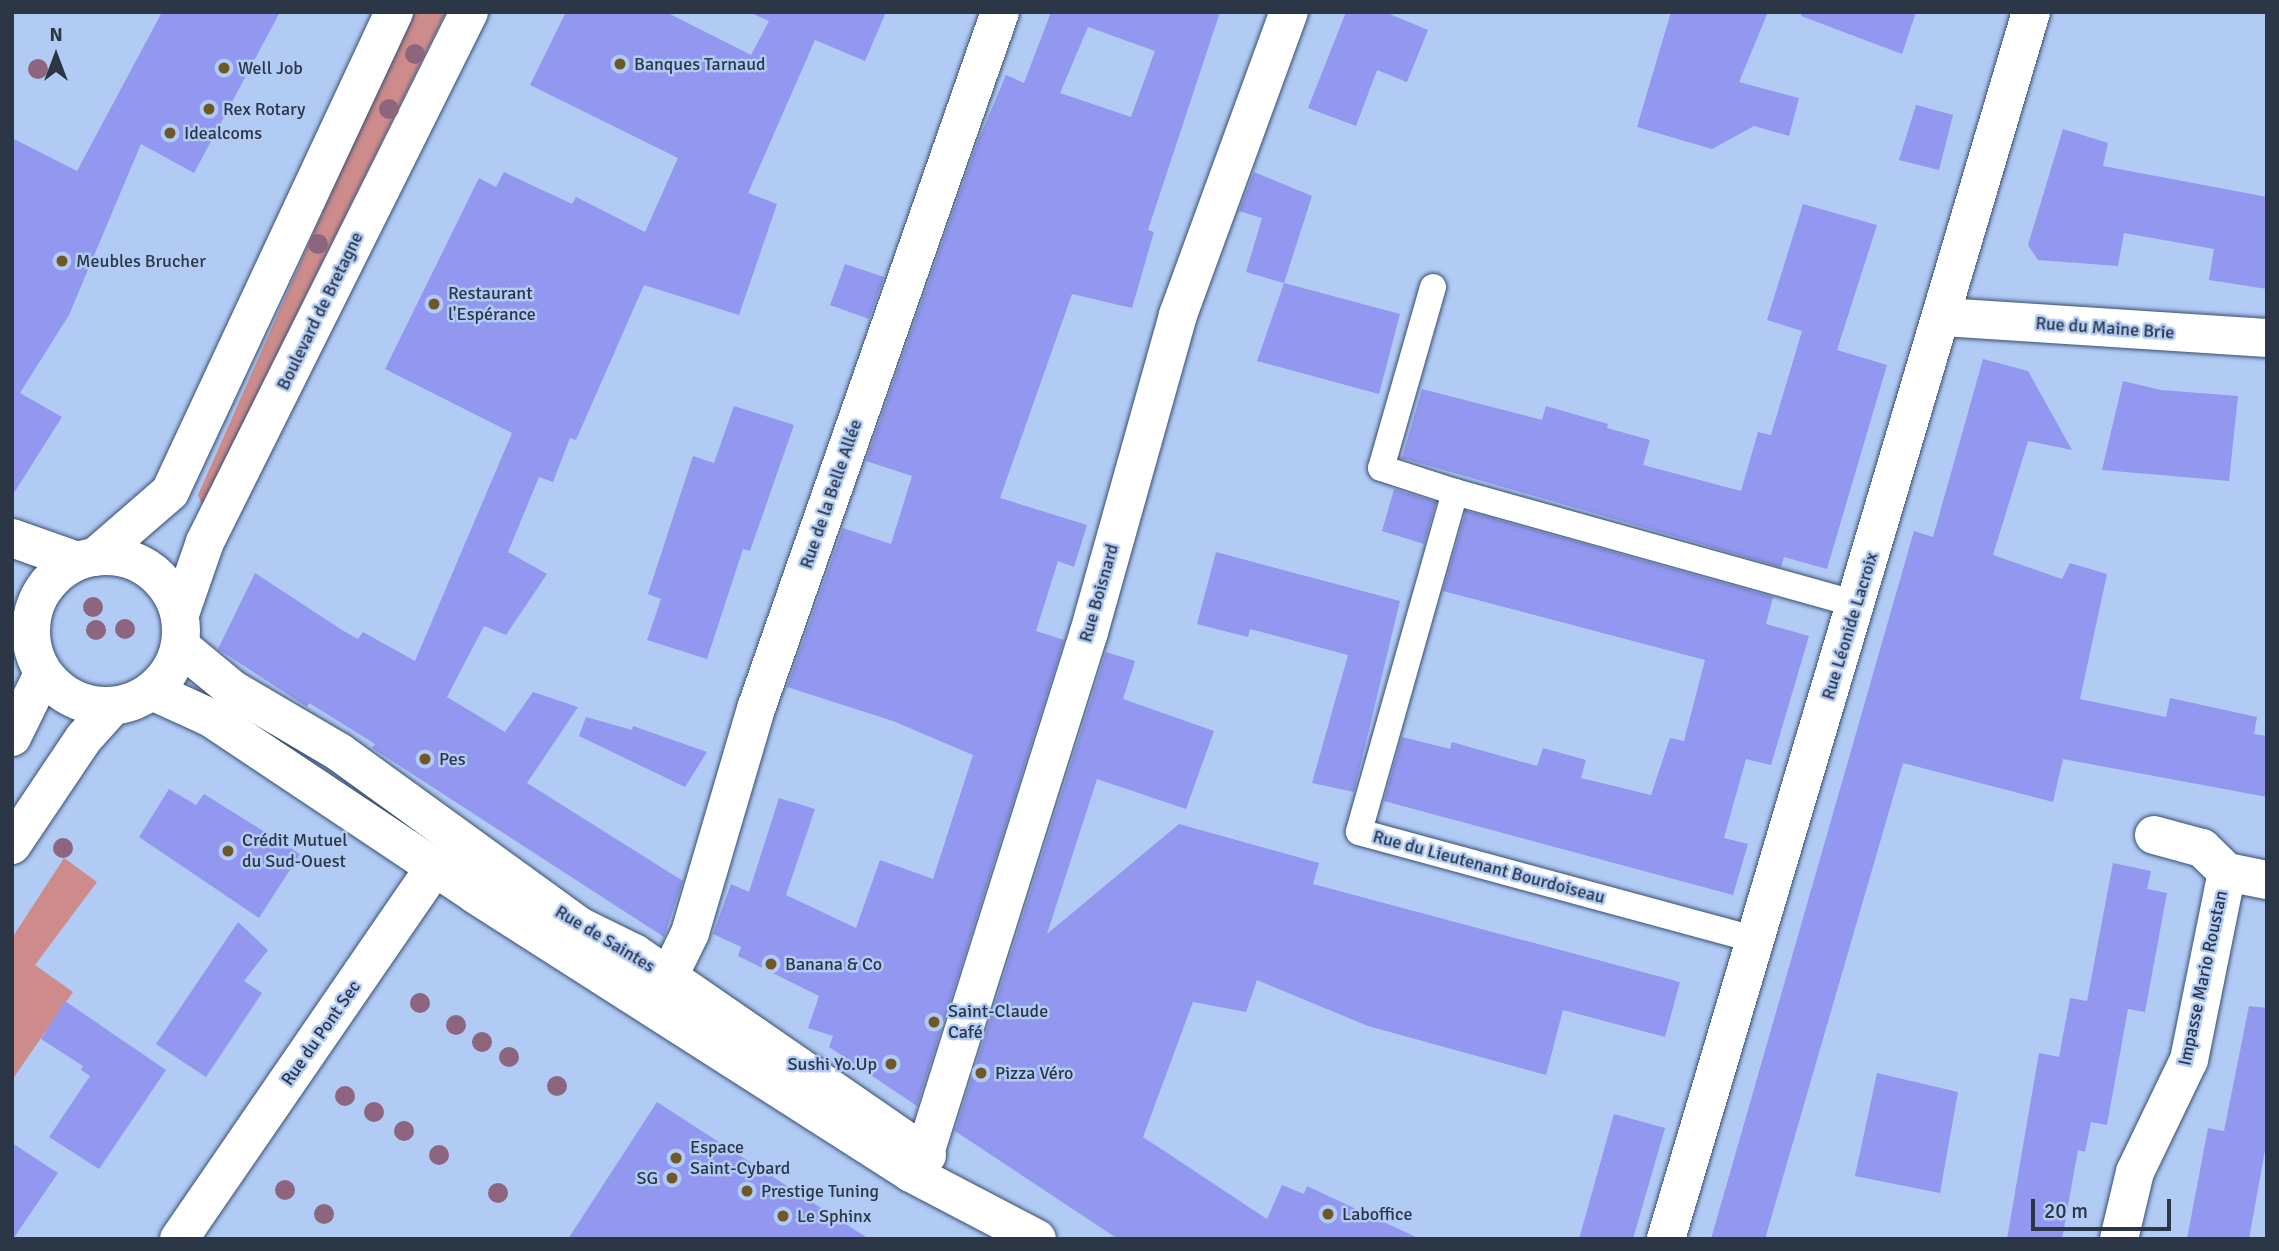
<!DOCTYPE html>
<html>
<head>
<meta charset="utf-8">
<style>
	body { margin:0 }
	#map { position:relative; width:2279px; height:1251px; overflow:hidden; background:#b1cbf5; font-family:Signika,sans-serif }
	div>[style] { position:absolute }
	[style*='--x'] { left:calc(var(--x)*1px); top:calc(var(--y)*1px); width:calc(var(--w)*1px); rotate:calc(var(--a)*1deg) }
	.green>* { inset:0; background:#cd8c8b }
	.building>* { inset:0; background:#9297ef }
	.roads { filter:drop-shadow(0 0 2px #394e72) drop-shadow(0 0 2px #394e72) }
	.service>* { height:26px; margin:-13px; padding:0 13px; transform-origin:13px; border-radius:13px; background:#fff }
	.minor>* { height:38px; margin:-19px; padding:0 19px; transform-origin:19px; border-radius:19px; background:#fff }
	.secondary>* { height:38px; margin:-19px; padding:0 19px; transform-origin:19px; border-radius:19px; background:#fff }
	.secondary>.ring { margin:-19px; padding:0; box-sizing:content-box; background:none; border:38px solid #fff; border-radius:50% }
	.trees>* { width:20px; height:20px; margin:-10px; border-radius:50%; background:#8d657f }
	.dots>* { width:19px; height:19px; translate:-50% -50%; box-sizing:border-box; border:4px solid #b1cbf5; border-radius:50% }
	span { translate:-50% -50%; white-space:nowrap; text-align:center; line-height:1.15; -webkit-text-stroke:5px #b1cbf5; paint-order:stroke }
	.poi-label { font-size:18px; color:#2b3646 }
	.left { translate:0 -50%; text-align:left }
	.right { translate:-100% -50%; text-align:right }
	.street-label { font-size:18px; color:#2b3646 }
	.frame { position:absolute; inset:0; border:14px solid #2b3646; pointer-events:none }
	.north { position:absolute; left:21px; top:21px; width:70px; height:70px; -webkit-text-stroke:5px #b1cbf5; paint-order:stroke; rotate:0deg; font-size:19px; font-weight:700; line-height:28px; text-align:center; color:#2b3646 }
	.north::after { content:''; display:block; margin:auto; width:24px; height:32px; background:#2b3646; clip-path:polygon(50% 0,100% 100%,50% 72%,0 100%) }
	.scale { position:absolute; left:2031px; top:1199px; width:140px; height:32px; box-sizing:border-box; border:4px solid #2b3646; border-top:0; padding-left:9px; font-size:21px; line-height:24px; white-space:nowrap; color:#2b3646; -webkit-text-stroke:5px #b1cbf5; paint-order:stroke }
</style>
</head>
<body>
<div id="map">
	<div class="green">
		<div style="clip-path:polygon(411px 12px,446px 12px,202px 505px,198px 495px)"></div>
		<div style="clip-path:polygon(64px 858px,97px 882px,35px 965px,73px 992px,12px 1080px,12px 938px)"></div>
	</div>
	<div class="building">
		<div style="clip-path:polygon(162px 12px,280px 12px,194px 173px,141px 144px,69px 315px,20px 393px,62px 417px,12px 496px,12px 138px,77px 171px)"></div>
		<div style="clip-path:polygon(566px 12px,666px 12px,751px 55px,769px 21px,749px 12px,886px 12px,865px 61px,815px 40px,748px 193px,777px 204px,739px 315px,644px 285px,576px 440px,570px 438px,553px 482px,539px 477px,508px 552px,547px 574px,506px 635px,484px 626px,447px 697px,505px 732px,533px 692px,578px 707px,527px 783px,683px 881px,664px 937px,372px 748px,375px 744px,309px 703px,307px 707px,218px 649px,255px 573px,342px 630px,358px 639px,363px 632px,415px 661px,512px 433px,385px 369px,479px 178px,496px 187px,504px 172px,572px 204px,576px 197px,645px 232px,678px 158px,530px 85px)"></div>
		<div style="clip-path:polygon(evenodd,1051px 12px,1220px 12px,1148px 230px,1154px 232px,1132px 308px,1072px 294px,1000px 498px,1087px 525px,1074px 567px,1058px 561px,1036px 631px,1064px 640px,917px 1106px,829px 1047px,833px 1036px,808px 1028px,819px 996px,738px 956px,741px 947px,713px 934px,731px 884px,749px 892px,779px 798px,815px 809px,786px 895px,856px 928px,880px 860px,933px 879px,973px 755px,893px 721px,787px 687px,843px 528px,891px 544px,912px 476px,866px 461px,978px 141px,1006px 75px,1024px 83px,1051px 12px,1088px 27px,1155px 51px,1131px 117px,1060px 93px,1088px 27px)"></div>
		<div style="clip-path:polygon(1346px 12px,1385px 12px,1428px 30px,1407px 82px,1377px 70px,1356px 126px,1308px 108px)"></div>
		<div style="clip-path:polygon(1671px 12px,1768px 12px,1739px 82px,1799px 98px,1789px 136px,1754px 126px,1712px 149px,1637px 127px)"></div>
		<div style="clip-path:polygon(1802px 12px,1916px 12px,1902px 54px,1801px 16px)"></div>
		<div style="clip-path:polygon(1916px 105px,1953px 115px,1939px 170px,1899px 160px)"></div>
		<div style="clip-path:polygon(2063px 129px,2108px 143px,2103px 166px,2267px 197px,2267px 289px,2209px 280px,2214px 249px,2124px 233px,2118px 266px,2038px 260px,2028px 245px)"></div>
		<div style="clip-path:polygon(1254px 172px,1312px 196px,1284px 283px,1246px 272px,1262px 218px,1239px 211px)"></div>
		<div style="clip-path:polygon(1803px 204px,1877px 225px,1837px 350px,1887px 365px,1827px 569px,1784px 557px,1781px 567px,1402px 458px,1422px 389px,1542px 420px,1546px 406px,1608px 424px,1607px 428px,1650px 440px,1643px 465px,1741px 491px,1758px 432px,1771px 435px,1802px 331px,1767px 320px)"></div>
		<div style="clip-path:polygon(845px 264px,884px 277px,869px 319px,830px 305px)"></div>
		<div style="clip-path:polygon(1284px 283px,1400px 314px,1379px 394px,1257px 361px)"></div>
		<div style="clip-path:polygon(1983px 359px,2028px 371px,2072px 450px,2028px 441px,1993px 555px,2062px 579px,2070px 563px,2107px 574px,2080px 699px,2166px 717px,2170px 698px,2257px 717px,2254px 734px,2267px 736px,2267px 797px,2063px 759px,2053px 802px,1903px 763px,1765px 1239px,1711px 1239px,1914px 531px,1933px 537px)"></div>
		<div style="clip-path:polygon(2123px 381px,2161px 390px,2238px 396px,2229px 481px,2102px 470px)"></div>
		<div style="clip-path:polygon(734px 406px,794px 425px,750px 551px,743px 549px,707px 659px,647px 640px,661px 599px,648px 594px,693px 456px,714px 463px)"></div>
		<div style="clip-path:polygon(1394px 489px,1436px 502px,1424px 544px,1382px 531px)"></div>
		<div style="clip-path:polygon(1466px 511px,1773px 597px,1766px 624px,1809px 636px,1771px 765px,1746px 759px,1724px 838px,1748px 844px,1733px 895px,1384px 801px,1402px 737px,1450px 749px,1452px 742px,1537px 766px,1543px 748px,1586px 760px,1581px 778px,1651px 795px,1670px 738px,1684px 741px,1705px 660px,1443px 591px)"></div>
		<div style="clip-path:polygon(1216px 552px,1400px 601px,1354px 792px,1312px 783px,1348px 655px,1250px 629px,1248px 637px,1197px 624px)"></div>
		<div style="clip-path:polygon(1106px 652px,1135px 661px,1123px 699px,1214px 731px,1186px 809px,1097px 779px,1047px 934px,1179px 824px,1319px 863px,1313px 884px,1680px 982px,1665px 1037px,1563px 1010px,1546px 1075px,1368px 1026px,1257px 980px,1246px 1012px,1193px 1002px,1143px 1137px,1267px 1219px,1282px 1185px,1304px 1194px,1307px 1186px,1420px 1239px,1118px 1239px,955px 1131px)"></div>
		<div style="clip-path:polygon(586px 717px,632px 730px,633px 726px,707px 752px,685px 787px,579px 736px)"></div>
		<div style="clip-path:polygon(169px 789px,196px 805px,204px 794px,300px 854px,259px 918px,139px 837px)"></div>
		<div style="clip-path:polygon(2113px 863px,2151px 871px,2147px 889px,2167px 893px,2145px 1012px,2128px 1009px,2107px 1125px,2091px 1122px,2085px 1152px,2078px 1150px,2062px 1239px,2007px 1239px,2039px 1053px,2059px 1057px,2070px 998px,2087px 1001px)"></div>
		<div style="clip-path:polygon(238px 922px,268px 950px,244px 981px,262px 993px,206px 1077px,156px 1044px)"></div>
		<div style="clip-path:polygon(65px 1001px,166px 1070px,99px 1169px,49px 1137px,90px 1076px,81px 1070px,83px 1066px,41px 1039px)"></div>
		<div style="clip-path:polygon(2249px 1006px,2267px 1008px,2267px 1139px,2249px 1239px,2187px 1239px,2208px 1128px,2224px 1131px)"></div>
		<div style="clip-path:polygon(1877px 1073px,1958px 1092px,1940px 1193px,1855px 1176px)"></div>
		<div style="clip-path:polygon(657px 1102px,869px 1239px,568px 1239px)"></div>
		<div style="clip-path:polygon(1614px 1114px,1665px 1128px,1633px 1239px,1579px 1239px)"></div>
		<div style="clip-path:polygon(12px 1143px,58px 1173px,13px 1239px,12px 1239px)"></div>
	</div>
	<div class="roads">
		<div class="service">
			<div style="--x:1433;--y:287;--w:188;--a:106"></div>
			<div style="--x:1381;--y:468;--w:78;--a:18"></div>
			<div style="--x:1455;--y:492;--w:353;--a:105.8"></div>
			<div style="--x:1359;--y:832;--w:411;--a:15.2"></div>
			<div style="--x:1455;--y:492;--w:417;--a:15.6"></div>
		</div>
		<div class="minor">
			<div style="--x:1943;--y:317;--w:325;--a:3.7"></div>
			<div style="--x:2154;--y:835;--w:50;--a:15.2"></div>
			<div style="--x:2202;--y:848;--w:35;--a:44"></div>
			<div style="--x:2227;--y:872;--w:41;--a:11.3"></div>
			<div style="--x:668;--y:978;--w:50;--a:-63.9"></div>
			<div style="--x:690;--y:933;--w:237;--a:-73.6"></div>
			<div style="--x:757;--y:706;--w:735;--a:-70.7"></div>
			<div style="--x:911;--y:1173;--w:24;--a:-55"></div>
			<div style="--x:925;--y:1153;--w:546;--a:-72.53"></div>
			<div style="--x:1089;--y:632;--w:329;--a:-74.3"></div>
			<div style="--x:1178;--y:315;--w:323;--a:-69.9"></div>
			<div style="--x:179;--y:1239;--w:443;--a:-55.5"></div>
			<div style="--x:430;--y:874;--w:41;--a:-19.7"></div>
			<div style="--x:1666;--y:1239;--w:1280;--a:-73.43"></div>
			<div style="--x:2119;--y:1239;--w:69;--a:-76.6"></div>
			<div style="--x:2135;--y:1172;--w:124;--a:-64.3"></div>
			<div style="--x:2189;--y:1060;--w:192;--a:-78.6"></div>
		</div>
		<div class="secondary">
			<div style="--x:12;--y:538;--w:69;--a:19.5"></div>
			<div class="ring" style="left:31px;top:556px;width:112px;height:112px"></div>
			<div style="--x:95;--y:557;--w:99;--a:-40.9"></div>
			<div style="--x:170;--y:492;--w:530;--a:-64.98"></div>
			<div style="--x:180;--y:614;--w:76;--a:-70.9"></div>
			<div style="--x:205;--y:542;--w:592;--a:-63.52"></div>
			<div style="--x:180;--y:646;--w:67;--a:39.6"></div>
			<div style="--x:232;--y:689;--w:124;--a:30.5"></div>
			<div style="--x:339;--y:752;--w:296;--a:35.9"></div>
			<div style="--x:579;--y:926;--w:61;--a:26.1"></div>
			<div style="--x:634;--y:953;--w:356;--a:34.6"></div>
			<div style="--x:152;--y:691;--w:65;--a:24.6"></div>
			<div style="--x:211;--y:718;--w:319;--a:33.7"></div>
			<div style="--x:476;--y:895;--w:516;--a:32.58"></div>
			<div style="--x:911;--y:1173;--w:142;--a:27.6"></div>
			<div style="--x:12;--y:737;--w:70;--a:-63.8"></div>
			<div style="--x:12;--y:845;--w:129;--a:-56.1"></div>
			<div style="--x:84;--y:738;--w:42;--a:-47.9"></div>
		</div>
	</div>
	<div class="trees">
		<div style="left:415px;top:54px"></div>
		<div style="left:38px;top:69px"></div>
		<div style="left:389px;top:109px"></div>
		<div style="left:318px;top:244px"></div>
		<div style="left:93px;top:607px"></div>
		<div style="left:125px;top:629px"></div>
		<div style="left:96px;top:630px"></div>
		<div style="left:63px;top:848px"></div>
		<div style="left:420px;top:1003px"></div>
		<div style="left:456px;top:1025px"></div>
		<div style="left:482px;top:1042px"></div>
		<div style="left:509px;top:1057px"></div>
		<div style="left:557px;top:1086px"></div>
		<div style="left:345px;top:1096px"></div>
		<div style="left:374px;top:1112px"></div>
		<div style="left:404px;top:1131px"></div>
		<div style="left:439px;top:1155px"></div>
		<div style="left:285px;top:1190px"></div>
		<div style="left:498px;top:1193px"></div>
		<div style="left:324px;top:1214px"></div>
	</div>
	<div class="dots">
		<div style="left:620px;top:64px;background:#705728"></div>
		<div style="left:224px;top:68px;background:#705728"></div>
		<div style="left:209px;top:109px;background:#705728"></div>
		<div style="left:170px;top:133px;background:#705728"></div>
		<div style="left:62px;top:261px;background:#705728"></div>
		<div style="left:434px;top:304px;background:#705728"></div>
		<div style="left:425px;top:759px;background:#705728"></div>
		<div style="left:228px;top:851px;background:#705728"></div>
		<div style="left:771px;top:964px;background:#705728"></div>
		<div style="left:934px;top:1022px;background:#705728"></div>
		<div style="left:891px;top:1064px;background:#705728"></div>
		<div style="left:981px;top:1073px;background:#705728"></div>
		<div style="left:676px;top:1158px;background:#705728"></div>
		<div style="left:672px;top:1178px;background:#705728"></div>
		<div style="left:747px;top:1191px;background:#705728"></div>
		<div style="left:1328px;top:1214px;background:#705728"></div>
		<div style="left:783px;top:1216px;background:#705728"></div>
	</div>
	<div class="poi-label">
		<span class="left" style="left:634px;top:64px">Banques Tarnaud</span>
		<span class="left" style="left:238px;top:68px">Well Job</span>
		<span class="left" style="left:223px;top:109px">Rex Rotary</span>
		<span class="left" style="left:184px;top:133px">Idealcoms</span>
		<span class="left" style="left:76px;top:261px">Meubles Brucher</span>
		<span class="left" style="left:448px;top:304px">Restaurant<br>l'Espérance</span>
		<span class="left" style="left:439px;top:759px">Pes</span>
		<span class="left" style="left:242px;top:851px">Crédit Mutuel<br>du Sud-Ouest</span>
		<span class="left" style="left:785px;top:964px">Banana &amp; Co</span>
		<span class="left" style="left:948px;top:1022px">Saint-Claude<br>Café</span>
		<span class="right" style="left:877px;top:1064px">Sushi Yo.Up</span>
		<span class="left" style="left:995px;top:1073px">Pizza Véro</span>
		<span class="left" style="left:690px;top:1158px">Espace<br>Saint-Cybard</span>
		<span class="right" style="left:658px;top:1178px">SG</span>
		<span class="left" style="left:761px;top:1191px">Prestige Tuning</span>
		<span class="left" style="left:1342px;top:1214px">Laboffice</span>
		<span class="left" style="left:797px;top:1216px">Le Sphinx</span>
	</div>
	<div class="street-label">
		<span style="left:320px;top:311px;rotate:-64deg">Boulevard de Bretagne</span>
		<span style="left:2105px;top:328px;rotate:4deg">Rue du Maine Brie</span>
		<span style="left:831px;top:494px;rotate:-71deg">Rue de la Belle Allée</span>
		<span style="left:1099px;top:593px;rotate:-74deg">Rue Boisnard</span>
		<span style="left:1850px;top:626px;rotate:-73deg">Rue Léonide Lacroix</span>
		<span style="left:1489px;top:867px;rotate:15deg">Rue du Lieutenant Bourdoiseau</span>
		<span style="left:605px;top:939px;rotate:31deg">Rue de Saintes</span>
		<span style="left:2203px;top:978px;rotate:-78deg">Impasse Mario Roustan</span>
		<span style="left:321px;top:1033px;rotate:-55deg">Rue du Pont Sec</span>
	</div>
	<div class="frame"></div>
	<div class="north">N</div>
	<div class="scale">20 m</div>
</div>
</body>
</html>
